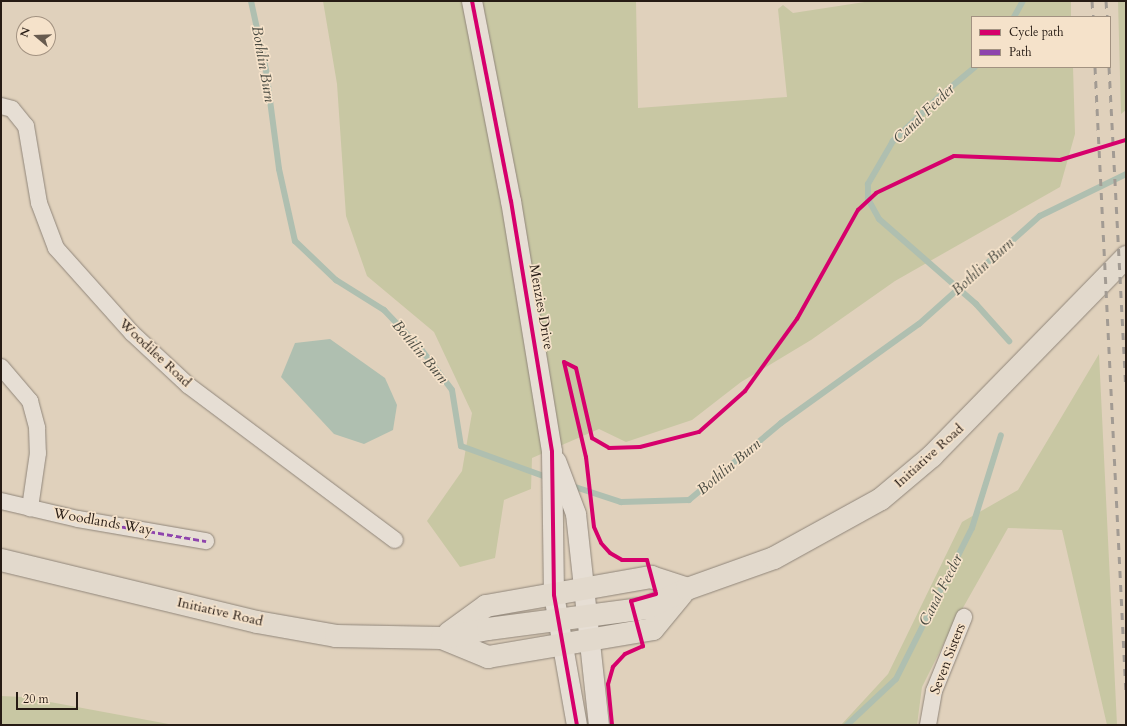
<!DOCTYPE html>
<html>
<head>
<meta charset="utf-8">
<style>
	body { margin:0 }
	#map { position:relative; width:1127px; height:726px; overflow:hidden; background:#e0d1bc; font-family:Cardo,serif }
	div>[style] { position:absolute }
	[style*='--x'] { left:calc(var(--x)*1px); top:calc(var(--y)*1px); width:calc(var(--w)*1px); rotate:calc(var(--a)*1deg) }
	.green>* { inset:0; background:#c8c7a3 }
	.water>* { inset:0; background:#afbfb0 }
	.stream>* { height:6px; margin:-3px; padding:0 3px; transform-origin:3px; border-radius:3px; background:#afbfb0 }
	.roads { filter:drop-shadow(0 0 1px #90867a) drop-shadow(0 0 1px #90867a) }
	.minor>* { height:16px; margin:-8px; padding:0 8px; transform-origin:8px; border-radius:8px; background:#e6ded4 }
	.tertiary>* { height:20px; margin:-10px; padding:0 10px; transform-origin:10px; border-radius:10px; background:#e6ded4 }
	.primary>* { height:22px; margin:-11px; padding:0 11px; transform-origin:11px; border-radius:11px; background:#e2d9cc }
	.rail>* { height:3px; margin-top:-1.5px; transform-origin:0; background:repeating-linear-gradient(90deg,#a29b93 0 7px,transparent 0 14px) }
	.quiet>* { height:3px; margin-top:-1.5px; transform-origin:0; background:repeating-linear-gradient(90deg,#8e44ad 0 6px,transparent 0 9px) }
	.cycleway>* { height:4px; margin:-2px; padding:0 2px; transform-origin:2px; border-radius:2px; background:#d6006c }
	span { translate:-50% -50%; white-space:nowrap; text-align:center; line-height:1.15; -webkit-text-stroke:3.5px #f5e2ca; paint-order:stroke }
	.street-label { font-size:14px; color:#261b14 }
	.water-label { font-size:15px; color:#494a41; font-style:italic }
	.frame { position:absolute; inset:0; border:2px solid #261b14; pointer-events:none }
	.legend { position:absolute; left:971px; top:16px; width:140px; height:52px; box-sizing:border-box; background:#f5e2ca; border:1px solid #a29281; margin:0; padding:5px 7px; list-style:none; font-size:12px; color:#261b14 }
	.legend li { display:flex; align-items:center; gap:8px; height:20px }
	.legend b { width:20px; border:1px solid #a29281 }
	.north { position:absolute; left:16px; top:16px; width:40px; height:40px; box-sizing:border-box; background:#f5e2ca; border:1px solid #a29281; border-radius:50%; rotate:289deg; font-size:11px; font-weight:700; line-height:16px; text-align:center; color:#261b14 }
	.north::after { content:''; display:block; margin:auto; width:14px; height:18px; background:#675b4f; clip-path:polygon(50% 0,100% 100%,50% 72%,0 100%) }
	.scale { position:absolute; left:16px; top:692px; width:62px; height:18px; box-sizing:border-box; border:2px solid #261b14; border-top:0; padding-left:5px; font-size:12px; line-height:14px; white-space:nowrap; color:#261b14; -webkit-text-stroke:3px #f5e2ca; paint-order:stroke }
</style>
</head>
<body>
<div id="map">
	<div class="green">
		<div style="clip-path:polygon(323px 1px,636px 1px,638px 108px,787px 97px,778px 9px,783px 5px,793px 13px,871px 1px,1071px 1px,1071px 17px,972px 17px,972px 67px,1073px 67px,1075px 134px,1060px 187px,895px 281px,811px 340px,741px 382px,692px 420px,626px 442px,599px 429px,532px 458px,531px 489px,504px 500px,495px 558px,460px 567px,427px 521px,462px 471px,472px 413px,434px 332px,367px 276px,346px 216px,337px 84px)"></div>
		<div style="clip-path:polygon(1118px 1px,1126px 1px,1126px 110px,1121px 114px)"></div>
		<div style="clip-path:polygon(1099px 354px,1117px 725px,1107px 725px,1062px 530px,1008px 528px,951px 629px,922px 687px,917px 725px,841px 725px,888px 674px,962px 522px,1018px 490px)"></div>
		<div style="clip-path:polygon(1px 696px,23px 697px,174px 725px,1px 725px)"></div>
	</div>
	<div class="water">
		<div style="clip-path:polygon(330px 339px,385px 378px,397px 405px,393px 430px,364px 444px,334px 434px,281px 377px,295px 343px)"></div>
	</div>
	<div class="stream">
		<div style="--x:251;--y:1;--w:71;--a:77.7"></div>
		<div style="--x:266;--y:70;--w:100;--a:82.5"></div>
		<div style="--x:279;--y:169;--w:74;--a:77.5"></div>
		<div style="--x:295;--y:241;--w:57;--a:43.6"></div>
		<div style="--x:336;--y:280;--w:57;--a:32"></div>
		<div style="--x:384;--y:310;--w:54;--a:46.5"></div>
		<div style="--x:421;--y:349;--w:51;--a:52.9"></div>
		<div style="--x:452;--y:390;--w:57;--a:80.9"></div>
		<div style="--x:461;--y:446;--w:94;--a:20"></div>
		<div style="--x:1014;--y:17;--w:18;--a:-61"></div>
		<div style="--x:975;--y:67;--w:47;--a:140.2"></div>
		<div style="--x:939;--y:97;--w:64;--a:136.3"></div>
		<div style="--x:893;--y:141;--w:50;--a:120.2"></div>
		<div style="--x:868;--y:184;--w:15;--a:90"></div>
		<div style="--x:868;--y:199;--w:23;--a:61"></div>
		<div style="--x:879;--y:219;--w:129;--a:41.2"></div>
		<div style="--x:976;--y:304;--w:50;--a:48.3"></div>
		<div style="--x:569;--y:485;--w:55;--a:18.1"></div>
		<div style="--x:621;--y:502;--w:68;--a:-1.7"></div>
		<div style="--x:689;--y:500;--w:120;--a:-39.9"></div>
		<div style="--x:781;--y:423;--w:170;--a:-35.7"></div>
		<div style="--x:919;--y:324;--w:162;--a:-41.8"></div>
		<div style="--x:1040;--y:216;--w:96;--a:-26"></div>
		<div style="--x:847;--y:725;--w:67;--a:-43.2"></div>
		<div style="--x:896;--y:679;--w:169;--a:-63.3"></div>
		<div style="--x:972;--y:528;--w:97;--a:-72.7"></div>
	</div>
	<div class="roads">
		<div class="minor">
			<div style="--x:1;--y:106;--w:11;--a:15"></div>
			<div style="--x:12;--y:109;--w:22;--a:51"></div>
			<div style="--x:26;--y:126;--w:78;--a:80.4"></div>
			<div style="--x:39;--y:203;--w:48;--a:69.3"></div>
			<div style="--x:56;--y:248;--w:114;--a:48.2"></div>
			<div style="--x:132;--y:333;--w:78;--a:42.9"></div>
			<div style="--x:189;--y:386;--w:257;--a:36.8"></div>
			<div style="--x:1;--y:367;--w:45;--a:49.5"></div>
			<div style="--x:30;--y:401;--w:28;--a:75"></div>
			<div style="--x:37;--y:428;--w:25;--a:88"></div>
			<div style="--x:38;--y:453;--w:56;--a:98.3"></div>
			<div style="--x:1;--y:501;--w:79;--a:13.2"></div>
			<div style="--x:78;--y:519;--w:130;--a:9.8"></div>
			<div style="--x:928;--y:725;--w:35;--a:-80"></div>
			<div style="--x:934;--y:691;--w:80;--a:-67.9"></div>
		</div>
		<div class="tertiary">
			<div style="--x:472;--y:1;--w:204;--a:79"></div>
			<div style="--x:511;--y:201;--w:254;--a:80.7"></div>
			<div style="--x:552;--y:452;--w:143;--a:89.2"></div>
			<div style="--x:554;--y:595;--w:132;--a:80"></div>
			<div style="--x:556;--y:461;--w:57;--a:69.3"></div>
			<div style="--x:576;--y:514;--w:212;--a:83.8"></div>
		</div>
		<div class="primary">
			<div style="--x:1;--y:560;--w:263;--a:13.6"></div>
			<div style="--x:257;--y:622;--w:80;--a:10"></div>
			<div style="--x:336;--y:636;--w:106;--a:1.1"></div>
			<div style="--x:442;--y:638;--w:50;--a:22.4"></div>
			<div style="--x:488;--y:657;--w:167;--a:-9.6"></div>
			<div style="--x:653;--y:629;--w:45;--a:-50.4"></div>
			<div style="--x:449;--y:633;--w:46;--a:-36.1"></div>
			<div style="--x:486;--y:606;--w:168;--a:-10"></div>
			<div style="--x:651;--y:577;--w:38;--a:18"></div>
			<div style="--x:442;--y:638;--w:47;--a:-11.1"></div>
			<div style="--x:488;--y:629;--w:160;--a:-7.5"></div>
			<div style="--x:647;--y:608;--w:44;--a:-25.4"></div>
			<div style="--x:687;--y:589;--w:92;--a:-19.6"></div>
			<div style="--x:774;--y:558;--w:122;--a:-28.9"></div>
			<div style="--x:881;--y:499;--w:67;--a:-40.1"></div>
			<div style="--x:932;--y:456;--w:278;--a:-45.7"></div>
		</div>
	</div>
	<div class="rail">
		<div style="--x:1092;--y:1;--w:16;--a:86"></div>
		<div style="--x:1106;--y:1;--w:16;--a:86"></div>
		<div style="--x:1095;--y:67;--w:629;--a:87.17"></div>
		<div style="--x:1109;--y:67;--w:320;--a:87"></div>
	</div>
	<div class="quiet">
		<div style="--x:78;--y:519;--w:130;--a:9.8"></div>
	</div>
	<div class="cycleway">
		<div style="--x:472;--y:1;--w:204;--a:79"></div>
		<div style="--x:511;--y:201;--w:254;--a:80.7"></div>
		<div style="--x:552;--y:452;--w:143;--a:89.2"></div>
		<div style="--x:554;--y:595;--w:132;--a:80"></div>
		<div style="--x:564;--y:362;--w:13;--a:27"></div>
		<div style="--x:576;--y:368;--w:72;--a:77.1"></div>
		<div style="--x:592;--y:438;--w:20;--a:30"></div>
		<div style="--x:609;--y:448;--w:31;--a:-2"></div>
		<div style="--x:640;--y:447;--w:61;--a:-14.3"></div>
		<div style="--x:699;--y:432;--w:62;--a:-41.7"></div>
		<div style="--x:745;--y:391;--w:89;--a:-54.2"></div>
		<div style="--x:797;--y:319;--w:125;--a:-60.8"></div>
		<div style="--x:858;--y:210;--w:25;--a:-43"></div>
		<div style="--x:876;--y:193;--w:86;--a:-25.4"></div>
		<div style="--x:954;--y:156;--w:106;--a:2.2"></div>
		<div style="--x:1060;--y:160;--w:69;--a:-16.9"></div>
		<div style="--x:564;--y:362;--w:98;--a:77"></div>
		<div style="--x:586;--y:457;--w:70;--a:83.5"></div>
		<div style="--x:594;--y:527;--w:17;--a:66"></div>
		<div style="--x:601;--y:543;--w:13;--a:48"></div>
		<div style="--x:610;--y:553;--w:14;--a:30"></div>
		<div style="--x:622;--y:560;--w:25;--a:0"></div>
		<div style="--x:647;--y:560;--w:35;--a:75"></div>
		<div style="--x:656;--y:594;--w:26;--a:164"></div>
		<div style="--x:631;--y:601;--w:47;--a:75.1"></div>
		<div style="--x:643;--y:646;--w:20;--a:156"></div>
		<div style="--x:625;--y:654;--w:18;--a:133"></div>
		<div style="--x:613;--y:667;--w:18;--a:106"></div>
		<div style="--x:608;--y:684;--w:41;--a:84.4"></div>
	</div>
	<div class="street-label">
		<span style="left:541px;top:307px;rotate:80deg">Menzies Drive</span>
		<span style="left:155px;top:353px;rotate:43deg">Woodilee Road</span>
		<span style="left:929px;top:456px;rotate:-42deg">Initiative Road</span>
		<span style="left:103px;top:522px;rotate:10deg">Woodlands Way</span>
		<span style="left:220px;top:612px;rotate:13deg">Initiative Road</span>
		<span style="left:948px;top:659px;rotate:-69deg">Seven Sisters</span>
	</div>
	<div class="water-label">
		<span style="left:263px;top:64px;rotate:80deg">Bothlin Burn</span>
		<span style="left:924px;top:114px;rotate:-44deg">Canal Feeder</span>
		<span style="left:983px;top:267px;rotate:-42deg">Bothlin Burn</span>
		<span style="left:420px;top:352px;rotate:50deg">Bothlin Burn</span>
		<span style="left:729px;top:467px;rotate:-40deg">Bothlin Burn</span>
		<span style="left:941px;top:590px;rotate:-63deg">Canal Feeder</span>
	</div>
	<div class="frame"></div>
	<ul class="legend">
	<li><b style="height:5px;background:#d6006c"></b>Cycle path</li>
	<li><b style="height:5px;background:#8e44ad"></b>Path</li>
	</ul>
	<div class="north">N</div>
	<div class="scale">20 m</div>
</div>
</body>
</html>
